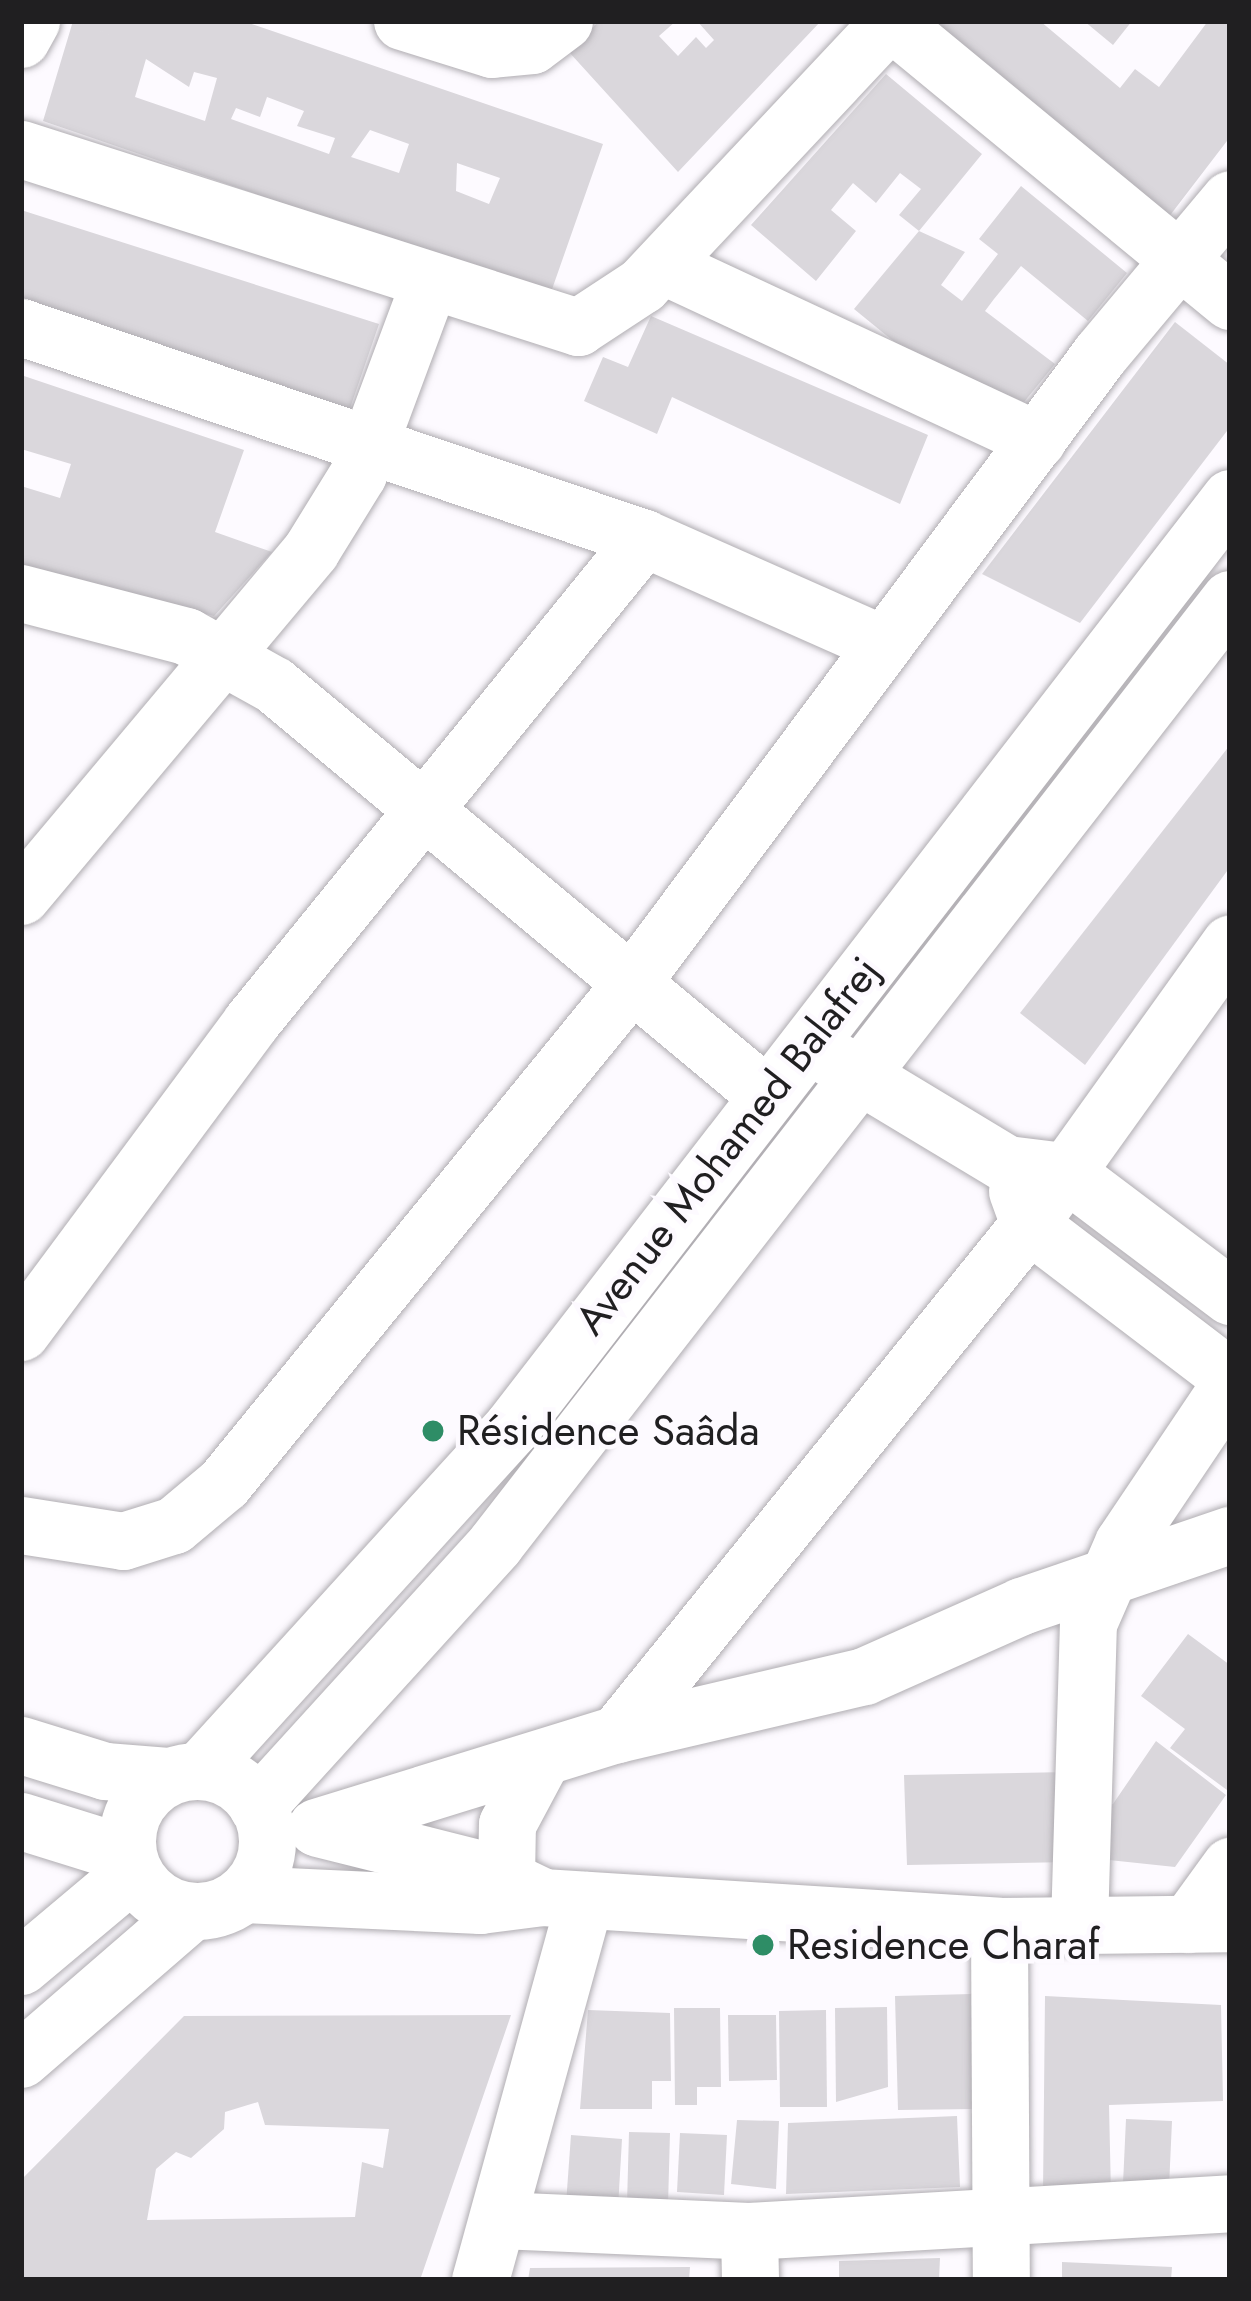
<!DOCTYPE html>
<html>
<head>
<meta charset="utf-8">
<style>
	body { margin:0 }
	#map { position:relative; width:1251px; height:2301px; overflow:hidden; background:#fdfaff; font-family:Jost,sans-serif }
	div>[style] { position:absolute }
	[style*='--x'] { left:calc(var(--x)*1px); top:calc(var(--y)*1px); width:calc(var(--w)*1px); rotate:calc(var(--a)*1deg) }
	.building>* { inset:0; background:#dad7dc }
	.roads { filter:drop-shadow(0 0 3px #b0adb2) drop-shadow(0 0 3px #b0adb2) }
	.minor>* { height:57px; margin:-28.5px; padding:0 28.5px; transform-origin:28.5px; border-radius:28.5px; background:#fff }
	.minor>.ring { margin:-28.5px; padding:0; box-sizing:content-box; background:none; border:57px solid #fff; border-radius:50% }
	.dots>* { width:33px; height:33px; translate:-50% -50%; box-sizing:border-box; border:6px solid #fdfaff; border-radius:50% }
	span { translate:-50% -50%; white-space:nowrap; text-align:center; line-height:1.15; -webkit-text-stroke:9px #fdfaff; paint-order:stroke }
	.street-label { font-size:42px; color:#201f21 }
	.poi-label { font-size:42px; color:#201f21 }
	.left { translate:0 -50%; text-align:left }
	.frame { position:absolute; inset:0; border:24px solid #201f21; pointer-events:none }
</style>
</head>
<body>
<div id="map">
	<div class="building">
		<div style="clip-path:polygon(evenodd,73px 21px,243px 21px,603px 144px,550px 295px,43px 121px,73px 21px,146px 59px,189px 87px,194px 72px,217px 78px,205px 121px,135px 97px,146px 59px,73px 21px,267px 97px,304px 111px,297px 126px,335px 138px,329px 154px,231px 119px,236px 108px,260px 117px,267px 97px,73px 21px,370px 130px,409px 144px,399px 173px,351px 157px,370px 130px,73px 21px,457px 163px,500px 178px,489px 204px,456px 191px,457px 163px)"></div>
		<div style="clip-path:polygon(599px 21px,676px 21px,659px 36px,678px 56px,696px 37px,706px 48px,714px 40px,697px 21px,821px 21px,678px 172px,569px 52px)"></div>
		<div style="clip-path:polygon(942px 21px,1040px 21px,1120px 88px,1135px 69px,1159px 87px,1208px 21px,1230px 21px,1230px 137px,1168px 218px,936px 28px)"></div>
		<div style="clip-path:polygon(1084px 21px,1132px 21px,1113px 45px)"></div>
		<div style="clip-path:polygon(886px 74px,982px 154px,919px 231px,899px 215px,921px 189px,900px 173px,876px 203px,853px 183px,831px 210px,856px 231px,816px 281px,751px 225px)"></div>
		<div style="clip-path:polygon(1021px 186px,1127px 273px,1088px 321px,1021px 266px,994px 299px,985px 311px,1055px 364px,1024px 402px,941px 367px,935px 375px,854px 309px,919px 231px,965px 252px,941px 285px,962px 301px,998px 254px,979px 239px)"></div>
		<div style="clip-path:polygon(21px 210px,379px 324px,347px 417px,199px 357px,194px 372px,21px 312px)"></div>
		<div style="clip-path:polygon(651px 316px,928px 435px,900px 504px,672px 397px,657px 434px,584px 401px,603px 357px,628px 367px)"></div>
		<div style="clip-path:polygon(1175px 322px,1230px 365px,1230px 427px,1080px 623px,982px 574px)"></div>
		<div style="clip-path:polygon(21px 375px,244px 450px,215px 532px,272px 552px,214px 616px,21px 567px,21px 486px,60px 498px,71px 464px,21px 449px)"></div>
		<div style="clip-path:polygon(1230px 745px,1230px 867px,1085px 1065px,1020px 1013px)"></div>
		<div style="clip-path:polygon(1188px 1634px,1230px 1665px,1227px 1790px,1170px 1748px,1185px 1729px,1141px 1696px)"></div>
		<div style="clip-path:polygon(1156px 1741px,1226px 1795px,1175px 1867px,1090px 1858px,1092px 1809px,1113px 1804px)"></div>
		<div style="clip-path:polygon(1069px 1772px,1071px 1862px,907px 1865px,904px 1775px)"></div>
		<div style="clip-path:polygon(971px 1994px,974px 2109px,898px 2110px,895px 1996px)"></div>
		<div style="clip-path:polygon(1045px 1996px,1221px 2005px,1223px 2101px,1109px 2105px,1111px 2194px,1043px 2193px)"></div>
		<div style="clip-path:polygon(887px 2007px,888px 2087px,836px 2102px,835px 2008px)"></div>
		<div style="clip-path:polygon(674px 2008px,720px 2008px,721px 2087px,697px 2087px,697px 2105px,675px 2105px)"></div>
		<div style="clip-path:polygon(588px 2010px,670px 2013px,671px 2081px,652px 2081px,652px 2109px,580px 2109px)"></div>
		<div style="clip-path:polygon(826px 2010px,827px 2107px,780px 2107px,779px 2011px)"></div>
		<div style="clip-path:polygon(evenodd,511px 2015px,420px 2280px,21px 2280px,21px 2180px,184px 2016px,511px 2015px,258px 2102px,265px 2125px,389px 2129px,383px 2168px,362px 2162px,355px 2217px,147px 2220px,156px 2169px,176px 2152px,191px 2158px,224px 2129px,225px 2112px,258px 2102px)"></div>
		<div style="clip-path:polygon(728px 2015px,776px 2015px,777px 2080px,729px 2081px)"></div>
		<div style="clip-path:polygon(957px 2116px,960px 2187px,786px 2194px,788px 2123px)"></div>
		<div style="clip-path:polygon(1126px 2119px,1172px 2121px,1169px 2187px,1123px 2184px)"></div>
		<div style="clip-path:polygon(737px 2120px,779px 2121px,776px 2189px,731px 2184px)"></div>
		<div style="clip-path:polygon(629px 2132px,670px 2133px,668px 2205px,627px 2204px)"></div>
		<div style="clip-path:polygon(680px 2133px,727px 2135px,724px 2195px,677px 2192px)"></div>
		<div style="clip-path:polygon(571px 2135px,622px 2139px,618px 2208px,566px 2204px)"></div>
		<div style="clip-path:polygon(940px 2258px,939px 2280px,839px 2280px,839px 2261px)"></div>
		<div style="clip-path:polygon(1062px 2262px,1172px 2267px,1171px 2280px,1062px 2280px)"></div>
		<div style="clip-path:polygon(690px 2267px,689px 2280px,528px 2280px,530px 2268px)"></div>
	</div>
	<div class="roads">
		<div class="minor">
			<div style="--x:402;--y:21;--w:94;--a:17.3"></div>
			<div style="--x:492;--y:49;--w:40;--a:-5.7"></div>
			<div style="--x:532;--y:45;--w:40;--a:-37"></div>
			<div style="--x:21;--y:39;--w:21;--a:-61"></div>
			<div style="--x:21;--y:149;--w:585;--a:17.72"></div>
			<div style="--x:578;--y:327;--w:77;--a:-33.3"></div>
			<div style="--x:642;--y:285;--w:362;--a:-46.8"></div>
			<div style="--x:890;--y:21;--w:440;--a:39.5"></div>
			<div style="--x:662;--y:265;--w:414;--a:25"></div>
			<div style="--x:21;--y:327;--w:658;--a:18.71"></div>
			<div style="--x:644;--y:538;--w:259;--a:23.9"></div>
			<div style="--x:21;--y:593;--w:171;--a:14.6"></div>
			<div style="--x:186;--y:636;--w:101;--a:29.1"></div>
			<div style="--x:274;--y:685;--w:640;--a:39.81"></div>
			<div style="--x:21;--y:896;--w:451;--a:-50"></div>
			<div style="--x:311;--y:550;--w:89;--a:-58.3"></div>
			<div style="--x:358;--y:474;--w:201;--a:-69.6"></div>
			<div style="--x:831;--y:1058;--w:205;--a:31.1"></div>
			<div style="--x:1007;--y:1164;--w:57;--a:7"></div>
			<div style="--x:1064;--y:1171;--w:208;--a:37"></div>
			<div style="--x:1017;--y:1191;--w:35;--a:70"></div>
			<div style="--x:1029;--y:1224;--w:253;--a:37.3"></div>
			<div style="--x:21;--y:1332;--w:386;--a:-53.4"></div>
			<div style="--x:251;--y:1022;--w:623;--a:-50.92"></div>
			<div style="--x:21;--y:1525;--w:103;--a:8.9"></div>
			<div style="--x:123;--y:1541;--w:53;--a:-17.4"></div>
			<div style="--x:174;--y:1525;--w:65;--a:-40"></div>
			<div style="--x:224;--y:1483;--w:641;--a:-50.82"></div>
			<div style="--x:629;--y:986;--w:788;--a:-53.3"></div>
			<div style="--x:1100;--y:354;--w:202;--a:-50"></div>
			<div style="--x:617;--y:1734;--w:656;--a:-51.07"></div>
			<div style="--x:1029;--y:1224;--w:345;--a:-54.4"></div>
			<div style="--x:21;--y:1745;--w:88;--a:17.2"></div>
			<div style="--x:105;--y:1771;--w:63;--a:4.5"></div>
			<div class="ring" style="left:127px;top:1771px;width:83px;height:83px"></div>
			<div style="--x:199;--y:1771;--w:465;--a:-47.7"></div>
			<div style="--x:512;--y:1427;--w:1174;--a:-52.3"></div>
			<div style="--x:257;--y:1806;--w:354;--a:-47.7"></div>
			<div style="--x:495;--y:1544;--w:1197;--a:-52.13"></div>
			<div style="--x:21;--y:1821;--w:111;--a:17.3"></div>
			<div style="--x:316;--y:1827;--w:315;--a:-17.2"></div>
			<div style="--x:617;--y:1734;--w:254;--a:-13.2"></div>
			<div style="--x:864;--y:1676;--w:172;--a:-24"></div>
			<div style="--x:1021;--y:1606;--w:221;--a:-18.8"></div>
			<div style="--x:318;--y:1828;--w:176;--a:14.1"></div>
			<div style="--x:489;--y:1871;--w:55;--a:25.6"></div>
			<div style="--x:506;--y:1879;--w:55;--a:-89"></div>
			<div style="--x:507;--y:1824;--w:68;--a:-61.9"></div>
			<div style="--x:244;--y:1894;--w:236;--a:2.7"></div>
			<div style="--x:480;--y:1905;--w:63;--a:-7.4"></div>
			<div style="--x:542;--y:1897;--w:458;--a:3.6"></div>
			<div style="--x:999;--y:1926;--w:231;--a:-0.7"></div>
			<div style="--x:1188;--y:1924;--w:72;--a:-54.1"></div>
			<div style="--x:1079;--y:1925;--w:302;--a:-88.3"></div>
			<div style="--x:1088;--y:1623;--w:87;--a:-66.4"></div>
			<div style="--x:1123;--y:1543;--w:192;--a:-56.1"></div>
			<div style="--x:999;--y:1926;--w:354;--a:89.7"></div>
			<div style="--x:21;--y:1966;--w:146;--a:-40"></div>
			<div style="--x:21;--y:2059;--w:225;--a:-40.9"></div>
			<div style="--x:500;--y:2220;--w:249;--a:2.5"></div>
			<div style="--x:749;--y:2231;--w:482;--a:-3.3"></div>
			<div style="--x:749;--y:2231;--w:49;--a:88.8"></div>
			<div style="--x:480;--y:2280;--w:394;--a:-74.6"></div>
		</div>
	</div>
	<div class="dots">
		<div style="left:433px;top:1431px;background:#2e8d66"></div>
		<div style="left:763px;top:1945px;background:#2e8d66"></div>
	</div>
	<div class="street-label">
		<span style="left:728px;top:1146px;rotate:-52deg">Avenue Mohamed Balafrej</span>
	</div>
	<div class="poi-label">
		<span class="left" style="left:457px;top:1431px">Résidence Saâda</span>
		<span class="left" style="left:787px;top:1945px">Residence Charaf</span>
	</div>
	<div class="frame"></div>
</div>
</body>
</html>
